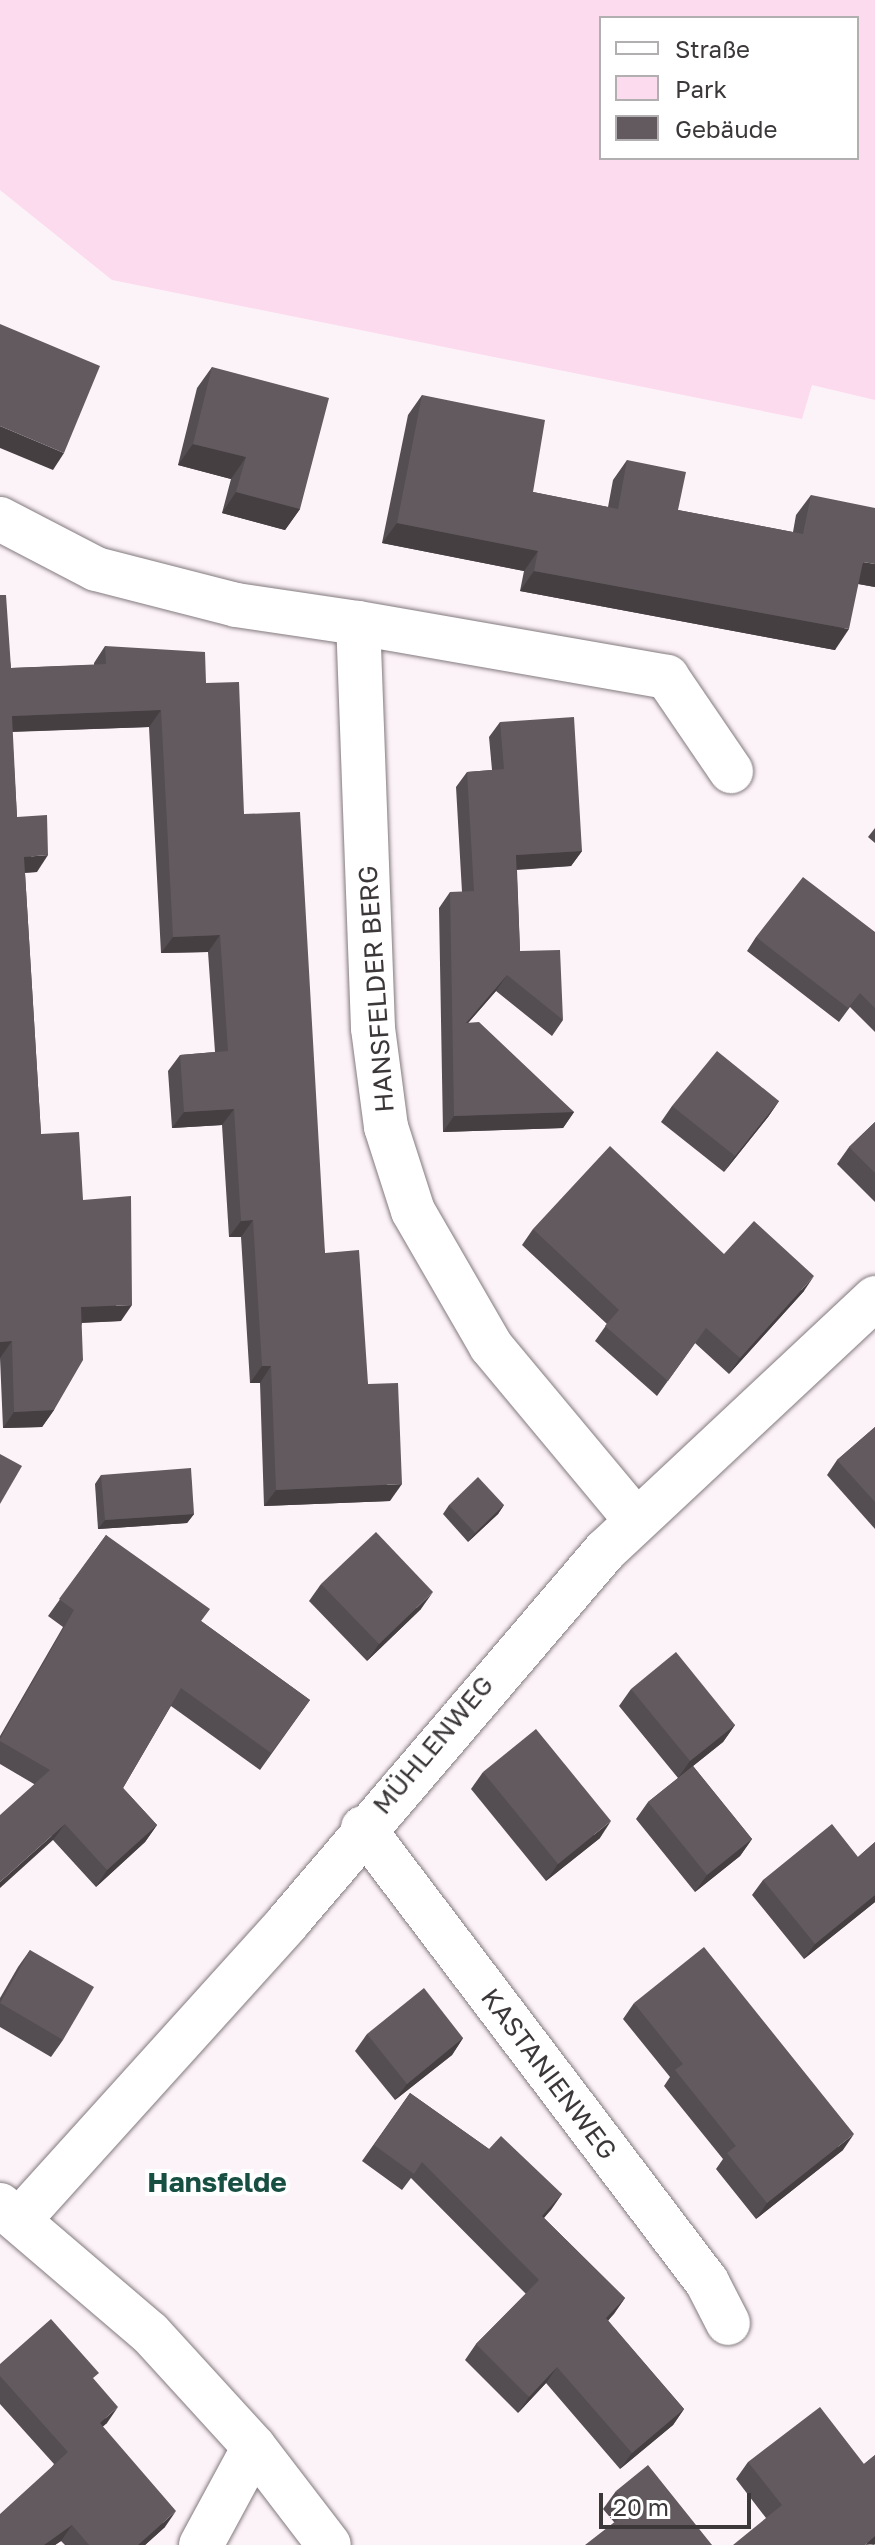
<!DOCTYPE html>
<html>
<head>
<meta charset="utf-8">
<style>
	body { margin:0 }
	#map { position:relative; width:875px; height:2545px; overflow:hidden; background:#fcf3f8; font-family:"Golos Text",sans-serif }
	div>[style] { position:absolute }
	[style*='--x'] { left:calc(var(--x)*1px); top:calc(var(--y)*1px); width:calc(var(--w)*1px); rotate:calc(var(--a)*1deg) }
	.green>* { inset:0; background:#fcdbee }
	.roads { filter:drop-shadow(0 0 2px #837a7f) drop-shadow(0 0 2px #837a7f) }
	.street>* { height:44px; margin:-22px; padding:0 22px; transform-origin:22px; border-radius:22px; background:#fff }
	.primary>* { height:44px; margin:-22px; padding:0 22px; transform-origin:22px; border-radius:22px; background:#fff }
	.wall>* { inset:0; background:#544d51 }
	.shaded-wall>* { inset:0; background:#453f42 }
	.building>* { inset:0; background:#625a5e }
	span { translate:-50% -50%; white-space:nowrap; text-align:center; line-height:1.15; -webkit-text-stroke:8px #fff; paint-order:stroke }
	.street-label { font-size:26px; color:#3c383a }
	.neighbourhood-label { font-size:28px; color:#184f43; font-weight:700 }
	.legend { position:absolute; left:599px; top:16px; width:260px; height:144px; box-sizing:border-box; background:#fff; border:2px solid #b1afb0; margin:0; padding:10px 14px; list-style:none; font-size:24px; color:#3c383a }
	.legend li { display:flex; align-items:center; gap:16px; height:40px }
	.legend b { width:40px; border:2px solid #b1afb0 }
	.scale { position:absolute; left:599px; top:2493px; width:152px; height:36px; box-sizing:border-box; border:4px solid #3c383a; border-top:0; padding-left:10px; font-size:24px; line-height:28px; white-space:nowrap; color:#3c383a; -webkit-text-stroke:6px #fff; paint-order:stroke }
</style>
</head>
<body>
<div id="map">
	<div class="green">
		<div style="clip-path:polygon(evenodd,0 0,875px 0,875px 400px,812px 385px,802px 419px,112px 280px,0 190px,0 0,601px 18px,857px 18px,857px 158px,601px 158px,601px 18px)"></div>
	</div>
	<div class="roads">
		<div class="street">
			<div style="--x:0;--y:519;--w:108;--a:27.5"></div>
			<div style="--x:96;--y:569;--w:145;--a:14.4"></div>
			<div style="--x:236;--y:605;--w:123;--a:8.4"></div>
			<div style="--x:635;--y:1519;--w:225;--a:-129.8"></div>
			<div style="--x:491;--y:1346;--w:156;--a:-120"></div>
			<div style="--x:413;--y:1211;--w:88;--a:-107.8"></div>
			<div style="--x:386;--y:1127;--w:100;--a:-97.5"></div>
			<div style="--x:373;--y:1028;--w:405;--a:-92.1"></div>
			<div style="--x:358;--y:623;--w:314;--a:9.9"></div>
			<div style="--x:667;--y:677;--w:114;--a:55.8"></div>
			<div style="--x:363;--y:1828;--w:570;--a:52.85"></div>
			<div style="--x:707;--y:2282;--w:46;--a:62.9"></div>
			<div style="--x:20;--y:2219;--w:400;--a:-47.9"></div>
			<div style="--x:288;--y:1922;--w:489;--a:-49.5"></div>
			<div style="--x:606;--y:1550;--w:369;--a:-43.1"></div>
			<div style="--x:201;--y:2545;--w:111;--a:-61.6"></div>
		</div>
		<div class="primary">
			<div style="--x:0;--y:2205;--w:197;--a:40.5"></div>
			<div style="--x:150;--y:2333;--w:154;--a:47.6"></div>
			<div style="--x:254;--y:2447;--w:123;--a:52.6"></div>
		</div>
	</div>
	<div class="wall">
		<div style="clip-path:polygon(212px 367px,300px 509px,285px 530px,222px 513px,231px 479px,178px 465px,197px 388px)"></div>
		<div style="clip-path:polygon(422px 395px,533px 492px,608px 507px,613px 480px,627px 460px,678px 510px,793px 532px,796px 515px,811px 495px,875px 587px,858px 584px,835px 650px,520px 591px,524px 571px,382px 543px,408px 415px)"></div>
		<div style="clip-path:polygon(0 595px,11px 668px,94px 665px,94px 663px,105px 646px,206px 683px,244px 814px,325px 1253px,368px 1384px,390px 1501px,264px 1506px,260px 1383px,250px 1383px,241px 1237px,229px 1237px,222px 1125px,172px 1128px,168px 1071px,180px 1055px,215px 1052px,208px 952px,161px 953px,149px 727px,12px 732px,17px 817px,37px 872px,25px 873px,41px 1134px,83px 1200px,121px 1321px,82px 1323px,54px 1410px,42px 1427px,3px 1428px,0 1358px)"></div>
		<div style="clip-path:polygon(500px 722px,582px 851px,571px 866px,517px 870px,520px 951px,563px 1020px,552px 1036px,496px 991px,468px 1023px,574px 1112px,563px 1128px,443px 1132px,439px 908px,450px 892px,462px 892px,456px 787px,467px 772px,492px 770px,489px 737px)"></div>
		<div style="clip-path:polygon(875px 828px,875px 843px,868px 837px)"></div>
		<div style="clip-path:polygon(875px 932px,875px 1032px,850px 1007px,839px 1022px,747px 951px,756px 937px)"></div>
		<div style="clip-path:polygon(779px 1101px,768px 1117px,724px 1172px,661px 1122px,672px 1106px)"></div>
		<div style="clip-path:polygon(875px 1122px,875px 1202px,837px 1164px,849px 1147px)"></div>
		<div style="clip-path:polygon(533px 1229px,724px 1254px,804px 1291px,729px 1374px,695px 1343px,657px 1396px,595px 1341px,607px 1324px,522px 1245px)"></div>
		<div style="clip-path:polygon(875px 1427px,875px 1529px,827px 1475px,837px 1460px)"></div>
		<div style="clip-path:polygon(101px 1475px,194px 1514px,187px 1523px,98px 1529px,95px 1484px)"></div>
		<div style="clip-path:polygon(449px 1505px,504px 1505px,498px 1514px,468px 1542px,443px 1514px)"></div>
		<div style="clip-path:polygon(106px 1535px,201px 1621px,310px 1700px,260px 1770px,171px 1706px,123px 1788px,157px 1825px,145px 1842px,96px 1887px,53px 1840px,34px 1784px,0 1764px,0 1736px,63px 1627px,48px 1616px)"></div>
		<div style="clip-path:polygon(321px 1584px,421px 1609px,367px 1661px,309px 1601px)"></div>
		<div style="clip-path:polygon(631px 1689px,735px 1725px,723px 1742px,693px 1766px,752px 1839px,740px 1856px,695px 1892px,636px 1819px,648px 1802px,678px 1778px,619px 1706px)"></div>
		<div style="clip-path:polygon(483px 1772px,600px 1838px,546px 1881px,471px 1789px)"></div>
		<div style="clip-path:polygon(875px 1842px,875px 1902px,804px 1959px,752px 1895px,763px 1880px,858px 1857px)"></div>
		<div style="clip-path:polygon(30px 1950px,63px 2040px,51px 2057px,0 2027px,0 1998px,18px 1967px)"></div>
		<div style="clip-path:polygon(634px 2003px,843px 2150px,756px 2219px,716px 2169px,723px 2159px,664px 2086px,670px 2077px,623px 2019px)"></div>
		<div style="clip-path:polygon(367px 2034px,463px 2038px,452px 2055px,395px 2100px,355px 2051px)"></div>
		<div style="clip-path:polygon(410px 2093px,489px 2149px,562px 2194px,544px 2218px,625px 2298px,608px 2321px,684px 2409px,673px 2425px,620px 2469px,546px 2383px,518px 2413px,465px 2360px,476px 2344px,526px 2294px,411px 2178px,402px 2190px,362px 2161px)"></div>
		<div style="clip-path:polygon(0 2364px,94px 2380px,107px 2423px,102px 2426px,165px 2527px,145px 2545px,65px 2545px,61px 2541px,55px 2545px,0 2545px,54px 2464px,0 2404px)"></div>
		<div style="clip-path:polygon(875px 2455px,875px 2544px,874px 2545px,766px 2518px,736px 2479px,748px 2462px,864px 2464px)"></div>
		<div style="clip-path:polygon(616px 2491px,712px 2545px,614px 2522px,603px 2509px)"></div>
	</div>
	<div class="shaded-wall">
		<div style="clip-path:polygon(0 426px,64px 453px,53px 470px,0 448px)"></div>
		<div style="clip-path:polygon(193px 444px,246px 457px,231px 479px,178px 465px)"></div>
		<div style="clip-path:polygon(236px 492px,300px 509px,285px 530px,222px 513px)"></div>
		<div style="clip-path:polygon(397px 523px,538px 551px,524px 571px,382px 543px)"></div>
		<div style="clip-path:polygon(863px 562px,875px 564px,875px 587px,848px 582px)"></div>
		<div style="clip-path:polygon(534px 571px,849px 629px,835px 650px,520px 591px)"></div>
		<div style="clip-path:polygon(161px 710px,149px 727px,0 732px,12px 716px)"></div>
		<div style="clip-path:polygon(582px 851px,571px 866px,505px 870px,516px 855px)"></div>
		<div style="clip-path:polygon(48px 855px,37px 872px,12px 873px,24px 857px)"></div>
		<div style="clip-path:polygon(220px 935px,208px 952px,161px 953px,173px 937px)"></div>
		<div style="clip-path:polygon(507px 975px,496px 991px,455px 1038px,466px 1023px)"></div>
		<div style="clip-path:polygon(779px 1101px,768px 1117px,724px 1172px,735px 1156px)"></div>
		<div style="clip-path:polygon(234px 1109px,222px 1125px,172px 1128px,184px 1112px)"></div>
		<div style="clip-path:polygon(574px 1112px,563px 1128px,443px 1132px,454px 1116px)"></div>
		<div style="clip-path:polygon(253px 1220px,241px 1237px,229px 1237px,241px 1221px)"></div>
		<div style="clip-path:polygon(814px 1276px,804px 1291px,729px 1374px,740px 1358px)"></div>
		<div style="clip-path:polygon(132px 1305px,121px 1321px,69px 1323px,81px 1307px)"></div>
		<div style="clip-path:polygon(12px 1341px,0 1358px,0 1342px)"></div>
		<div style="clip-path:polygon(262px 1366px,271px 1366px,260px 1383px,250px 1383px)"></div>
		<div style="clip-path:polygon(54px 1410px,42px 1427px,3px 1428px,14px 1412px)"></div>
		<div style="clip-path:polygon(402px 1484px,390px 1501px,264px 1506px,276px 1490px)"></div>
		<div style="clip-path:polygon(504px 1505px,498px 1514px,468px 1542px,475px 1533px)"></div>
		<div style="clip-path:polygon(194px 1514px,187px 1523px,98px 1529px,105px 1520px)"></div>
		<div style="clip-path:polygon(433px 1592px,421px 1609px,367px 1661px,379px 1644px)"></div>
		<div style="clip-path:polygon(735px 1725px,723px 1742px,678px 1778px,690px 1761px)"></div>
		<div style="clip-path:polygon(611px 1821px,600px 1838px,546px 1881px,558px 1864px)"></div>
		<div style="clip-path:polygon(65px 1824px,53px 1840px,0 1888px,0 1882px)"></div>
		<div style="clip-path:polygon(157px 1825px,145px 1842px,96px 1887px,107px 1870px)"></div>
		<div style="clip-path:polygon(752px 1839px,740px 1856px,695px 1892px,707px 1875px)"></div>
		<div style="clip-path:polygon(875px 1895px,875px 1902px,804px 1959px,815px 1944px)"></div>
		<div style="clip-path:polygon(463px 2038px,452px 2055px,395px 2100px,407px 2084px)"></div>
		<div style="clip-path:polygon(854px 2134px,843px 2150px,756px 2219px,767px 2203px)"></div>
		<div style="clip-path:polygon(562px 2194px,551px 2210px,531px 2232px,542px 2216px)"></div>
		<div style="clip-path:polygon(625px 2298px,614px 2314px,595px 2334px,606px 2318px)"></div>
		<div style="clip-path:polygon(557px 2367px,546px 2383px,518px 2413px,529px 2397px)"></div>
		<div style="clip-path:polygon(118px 2407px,107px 2423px,89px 2439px,100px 2423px)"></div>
		<div style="clip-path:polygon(684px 2409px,673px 2425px,620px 2469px,632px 2453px)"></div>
		<div style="clip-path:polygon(176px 2511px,165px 2527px,145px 2545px,138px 2545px)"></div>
		<div style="clip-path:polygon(72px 2525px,61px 2541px,55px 2545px,44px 2545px)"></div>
		<div style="clip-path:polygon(875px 2536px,875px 2544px,865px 2545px)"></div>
	</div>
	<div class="building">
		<div style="clip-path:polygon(0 324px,100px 366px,64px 453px,0 426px)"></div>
		<div style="clip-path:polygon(212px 367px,329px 398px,300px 509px,236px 492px,246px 457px,193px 444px)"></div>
		<div style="clip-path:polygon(422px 395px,545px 420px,533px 492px,618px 509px,627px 460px,686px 472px,678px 510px,803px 534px,811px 495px,875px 508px,875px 564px,863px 562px,849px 629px,534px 571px,538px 551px,397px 523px)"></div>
		<div style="clip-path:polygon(0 595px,6px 595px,11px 668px,106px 664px,105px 646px,205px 652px,206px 683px,239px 682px,244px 814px,300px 812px,325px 1253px,359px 1250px,368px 1384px,398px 1383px,402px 1484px,276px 1490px,271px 1366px,262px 1366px,253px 1220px,241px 1221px,234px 1109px,184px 1112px,180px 1055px,228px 1051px,220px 935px,173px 937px,161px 710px,12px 716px,17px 817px,47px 815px,48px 855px,24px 857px,41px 1134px,79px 1132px,83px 1200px,131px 1196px,132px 1305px,81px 1307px,83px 1360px,54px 1410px,14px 1412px,12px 1341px,0 1342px)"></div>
		<div style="clip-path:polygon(574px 717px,582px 851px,516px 855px,520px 951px,560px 950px,563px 1020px,507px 975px,466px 1023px,479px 1022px,574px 1112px,454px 1116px,450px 892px,474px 891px,467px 772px,504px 769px,500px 722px)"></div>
		<div style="clip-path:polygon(803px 877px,875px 932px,875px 1008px,860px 993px,848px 1008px,756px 937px)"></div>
		<div style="clip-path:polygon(717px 1051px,779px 1101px,735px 1156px,672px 1106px)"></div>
		<div style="clip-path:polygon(875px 1122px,875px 1173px,849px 1147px)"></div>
		<div style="clip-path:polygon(610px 1146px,724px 1254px,754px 1221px,814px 1276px,740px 1358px,706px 1328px,668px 1381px,605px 1326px,619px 1310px,533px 1229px)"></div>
		<div style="clip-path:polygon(875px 1427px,875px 1502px,837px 1460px)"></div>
		<div style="clip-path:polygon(0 1454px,22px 1466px,0 1504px)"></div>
		<div style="clip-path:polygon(191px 1468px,194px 1514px,105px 1520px,101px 1475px)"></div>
		<div style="clip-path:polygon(478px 1477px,504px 1505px,475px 1533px,449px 1505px)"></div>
		<div style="clip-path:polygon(376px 1532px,433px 1592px,379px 1644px,321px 1584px)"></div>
		<div style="clip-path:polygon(106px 1535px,210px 1609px,201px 1621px,310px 1700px,271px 1753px,181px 1688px,123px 1788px,157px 1825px,107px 1870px,65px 1824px,0 1882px,0 1815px,50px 1770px,0 1741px,0 1739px,74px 1610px,59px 1599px)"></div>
		<div style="clip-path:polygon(676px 1652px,735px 1725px,690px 1761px,631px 1689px)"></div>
		<div style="clip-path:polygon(536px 1729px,611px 1821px,558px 1864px,483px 1772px)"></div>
		<div style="clip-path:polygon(693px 1766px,752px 1839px,707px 1875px,648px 1802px)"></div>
		<div style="clip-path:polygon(832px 1824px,858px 1857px,875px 1842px,875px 1895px,815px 1944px,763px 1880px)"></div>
		<div style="clip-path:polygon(704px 1947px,854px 2134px,767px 2203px,727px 2153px,736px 2146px,675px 2070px,683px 2064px,634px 2003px)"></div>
		<div style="clip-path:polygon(30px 1950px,94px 1987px,63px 2040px,0 2003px)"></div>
		<div style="clip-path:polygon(424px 1988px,463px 2038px,407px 2084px,367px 2034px)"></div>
		<div style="clip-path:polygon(410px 2093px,489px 2149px,501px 2136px,562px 2194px,542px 2216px,625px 2298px,606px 2318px,684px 2409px,632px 2453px,557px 2367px,529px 2397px,476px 2344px,539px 2280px,422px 2162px,414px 2174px,374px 2145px)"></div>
		<div style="clip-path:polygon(51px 2319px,99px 2373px,93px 2378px,118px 2407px,100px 2423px,176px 2511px,138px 2545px,89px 2545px,72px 2525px,44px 2545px,0 2545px,0 2514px,68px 2452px,0 2376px,0 2364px)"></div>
		<div style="clip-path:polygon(820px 2407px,864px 2464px,875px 2455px,875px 2536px,865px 2545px,733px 2545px,782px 2505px,748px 2462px)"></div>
		<div style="clip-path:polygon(648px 2465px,712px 2545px,585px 2545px,630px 2510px,616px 2491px)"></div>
	</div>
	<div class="street-label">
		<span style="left:376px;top:989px;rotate:-94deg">HANSFELDER BERG</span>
		<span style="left:433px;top:1745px;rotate:-50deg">MÜHLENWEG</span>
		<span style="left:549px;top:2074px;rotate:53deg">KASTANIENWEG</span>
	</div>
	<div class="neighbourhood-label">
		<span style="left:217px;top:2182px">Hansfelde</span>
	</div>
	<ul class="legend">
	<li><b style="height:10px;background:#fff"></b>Straße</li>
	<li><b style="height:22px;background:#fcdbee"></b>Park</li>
	<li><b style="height:22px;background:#625a5e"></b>Gebäude</li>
	</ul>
	<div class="scale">20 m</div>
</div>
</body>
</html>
